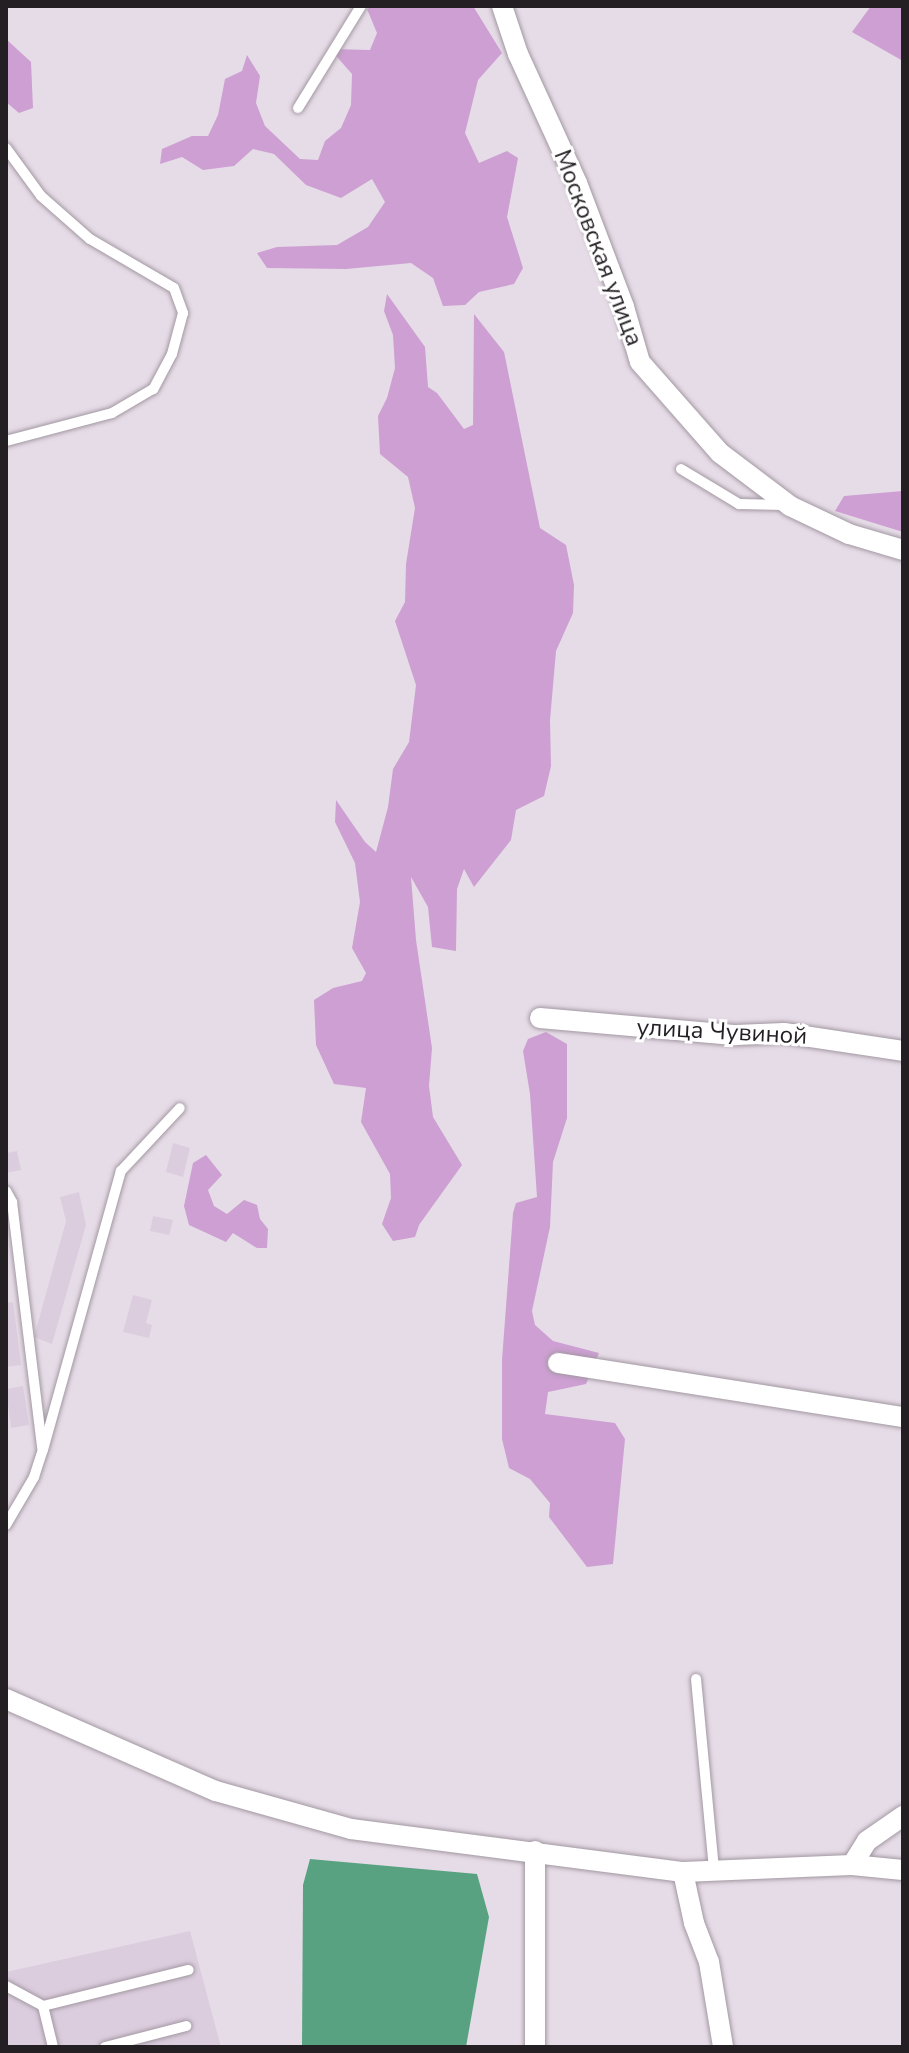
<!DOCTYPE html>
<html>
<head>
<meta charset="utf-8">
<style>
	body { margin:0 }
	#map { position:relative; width:909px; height:2053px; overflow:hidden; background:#e6dce7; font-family:"Nunito Sans",sans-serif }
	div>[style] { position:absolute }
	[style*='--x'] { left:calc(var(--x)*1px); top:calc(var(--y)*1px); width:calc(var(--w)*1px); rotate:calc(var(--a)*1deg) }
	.built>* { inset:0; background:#dccdde }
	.forest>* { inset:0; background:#cd9fd2 }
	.water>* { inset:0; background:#58a282 }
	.roads { filter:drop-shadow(0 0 2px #a298a2) drop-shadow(0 0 2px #a298a2) }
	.lane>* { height:10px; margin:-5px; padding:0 5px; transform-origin:5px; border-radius:5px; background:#fff }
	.street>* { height:20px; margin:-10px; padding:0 10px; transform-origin:10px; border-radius:10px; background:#fff }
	span { translate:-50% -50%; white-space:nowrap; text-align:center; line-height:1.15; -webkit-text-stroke:6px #fff; paint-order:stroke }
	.street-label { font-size:24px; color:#231f23 }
	.frame { position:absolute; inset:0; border:8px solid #231f23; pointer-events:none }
</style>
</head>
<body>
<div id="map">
	<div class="built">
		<div style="clip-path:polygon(173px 1143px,190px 1148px,183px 1177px,166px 1172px)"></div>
		<div style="clip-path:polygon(17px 1151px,21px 1170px,6px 1173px,6px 1153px)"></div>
		<div style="clip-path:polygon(79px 1192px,86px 1225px,52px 1344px,34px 1337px,66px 1221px,60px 1197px)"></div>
		<div style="clip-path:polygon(153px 1216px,173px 1220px,169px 1235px,150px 1231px)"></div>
		<div style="clip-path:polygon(133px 1295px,152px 1300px,146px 1323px,152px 1325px,149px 1338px,123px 1332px)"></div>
		<div style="clip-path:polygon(13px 1302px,21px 1365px,6px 1367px,6px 1303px)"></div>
		<div style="clip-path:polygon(23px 1386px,29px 1425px,11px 1428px,6px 1389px)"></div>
		<div style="clip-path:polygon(190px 1931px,221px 2047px,6px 2047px,6px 1972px)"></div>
	</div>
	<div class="forest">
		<div style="clip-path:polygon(374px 6px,473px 6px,502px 53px,478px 80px,465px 133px,479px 163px,507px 151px,518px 158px,507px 217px,523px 268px,514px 284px,479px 292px,465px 305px,443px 306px,433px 278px,411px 263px,346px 269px,267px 268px,257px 253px,277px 247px,337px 245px,368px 227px,385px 202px,372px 179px,341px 198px,306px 185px,274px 154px,253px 149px,234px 166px,203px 170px,182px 157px,160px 164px,162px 149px,192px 136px,208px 136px,218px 115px,225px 79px,242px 71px,247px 55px,260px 76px,256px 103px,265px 126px,300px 159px,318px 160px,325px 141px,341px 128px,351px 105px,352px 74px,330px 49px,370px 50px,377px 33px,367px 9px)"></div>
		<div style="clip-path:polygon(871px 6px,903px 6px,903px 61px,852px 32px)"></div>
		<div style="clip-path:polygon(6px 39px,31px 62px,33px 108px,19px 113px,6px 102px)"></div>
		<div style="clip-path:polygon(387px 294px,425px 347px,428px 387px,437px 393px,464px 429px,473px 425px,474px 314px,504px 352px,540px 528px,566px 545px,574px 585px,573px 613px,556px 651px,550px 720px,551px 766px,544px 796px,516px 810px,511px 840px,474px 887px,464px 869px,457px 889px,456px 951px,432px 947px,428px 907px,411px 877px,416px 940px,432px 1048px,429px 1086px,433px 1117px,462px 1165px,419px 1225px,415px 1237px,393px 1241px,382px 1224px,391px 1198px,390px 1174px,361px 1122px,366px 1088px,334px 1084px,316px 1045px,314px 1000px,333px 988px,362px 981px,366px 973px,352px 948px,360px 902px,355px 863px,335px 822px,336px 800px,365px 842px,376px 852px,388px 807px,393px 769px,409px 742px,416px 685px,395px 621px,405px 602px,406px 564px,415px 508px,408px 477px,380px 454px,378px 416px,387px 398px,395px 368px,393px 335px,384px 311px)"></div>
		<div style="clip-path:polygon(903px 491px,903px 532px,835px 511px,844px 496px)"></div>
		<div style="clip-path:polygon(546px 1032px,567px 1044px,567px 1118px,553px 1162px,550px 1227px,532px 1311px,535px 1325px,553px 1341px,599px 1353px,586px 1384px,548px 1392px,545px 1414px,615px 1423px,625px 1439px,613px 1564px,587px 1567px,549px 1517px,550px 1503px,530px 1479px,509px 1468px,502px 1439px,502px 1360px,513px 1213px,516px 1203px,537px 1197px,530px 1094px,523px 1051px,528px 1039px)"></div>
		<div style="clip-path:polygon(206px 1155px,222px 1175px,208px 1190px,214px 1206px,227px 1214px,244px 1200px,257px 1205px,260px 1219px,268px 1229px,267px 1248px,257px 1248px,233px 1233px,226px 1242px,189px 1225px,184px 1206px,193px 1163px)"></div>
	</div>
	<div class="water">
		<div style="clip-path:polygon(310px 1859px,477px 1874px,489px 1917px,466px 2047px,302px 2047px,303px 1885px)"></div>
	</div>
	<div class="roads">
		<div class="lane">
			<div style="--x:298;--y:108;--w:120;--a:-58.3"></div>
			<div style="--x:6;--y:148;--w:59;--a:53.9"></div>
			<div style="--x:41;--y:196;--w:65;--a:41.3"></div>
			<div style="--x:90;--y:239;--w:97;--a:30.3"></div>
			<div style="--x:174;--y:288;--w:27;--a:70"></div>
			<div style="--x:183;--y:313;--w:42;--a:105"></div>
			<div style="--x:172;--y:354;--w:40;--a:118"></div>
			<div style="--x:153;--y:389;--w:48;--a:149.7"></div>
			<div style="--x:112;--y:413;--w:110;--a:165.2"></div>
			<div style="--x:681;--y:469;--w:68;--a:31.1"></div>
			<div style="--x:739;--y:504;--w:45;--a:1.3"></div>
			<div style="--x:6;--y:1191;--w:13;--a:61"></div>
			<div style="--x:12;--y:1202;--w:248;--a:83"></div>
			<div style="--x:6;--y:1525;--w:56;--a:-59.7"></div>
			<div style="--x:34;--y:1477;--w:28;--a:-72"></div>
			<div style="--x:43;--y:1450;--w:290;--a:-74.4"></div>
			<div style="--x:121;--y:1171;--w:86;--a:-46.9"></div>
			<div style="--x:696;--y:1679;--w:192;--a:84.6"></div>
			<div style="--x:6;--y:1986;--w:42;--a:28.4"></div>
			<div style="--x:43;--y:2006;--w:42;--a:76.3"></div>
			<div style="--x:43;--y:2006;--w:150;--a:-13.9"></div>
			<div style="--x:105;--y:2047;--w:84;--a:-14.5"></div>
		</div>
		<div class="street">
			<div style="--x:502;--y:6;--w:51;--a:71.6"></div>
			<div style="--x:518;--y:54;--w:142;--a:65.4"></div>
			<div style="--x:577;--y:183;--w:133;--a:69.2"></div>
			<div style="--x:624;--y:307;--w:57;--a:73.8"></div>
			<div style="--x:640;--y:362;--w:121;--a:48.7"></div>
			<div style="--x:720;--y:453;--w:88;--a:37.1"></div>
			<div style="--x:790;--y:506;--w:65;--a:25.4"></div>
			<div style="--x:849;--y:534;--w:56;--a:16.5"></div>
			<div style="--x:540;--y:1018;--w:197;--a:5"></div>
			<div style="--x:736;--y:1035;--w:48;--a:-2.4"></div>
			<div style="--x:784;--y:1033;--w:120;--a:8.6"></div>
			<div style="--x:558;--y:1363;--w:349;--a:8.9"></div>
			<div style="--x:6;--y:1699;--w:229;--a:23.7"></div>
			<div style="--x:216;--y:1791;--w:140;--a:15.7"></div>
			<div style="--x:351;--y:1829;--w:335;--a:7.4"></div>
			<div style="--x:683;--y:1872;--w:169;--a:-2.4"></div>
			<div style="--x:852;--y:1865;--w:28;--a:-58"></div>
			<div style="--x:867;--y:1841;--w:44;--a:-34.8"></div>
			<div style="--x:852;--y:1865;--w:51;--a:5.6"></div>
			<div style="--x:683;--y:1872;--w:52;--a:77.8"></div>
			<div style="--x:694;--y:1923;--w:42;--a:69"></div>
			<div style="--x:709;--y:1962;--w:86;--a:80.6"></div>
			<div style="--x:535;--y:2047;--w:196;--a:-90"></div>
		</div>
	</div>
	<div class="street-label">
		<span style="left:598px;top:248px;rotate:69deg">Московская улица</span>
		<span style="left:722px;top:1032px;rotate:3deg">улица Чувиной</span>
	</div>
	<div class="frame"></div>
</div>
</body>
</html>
